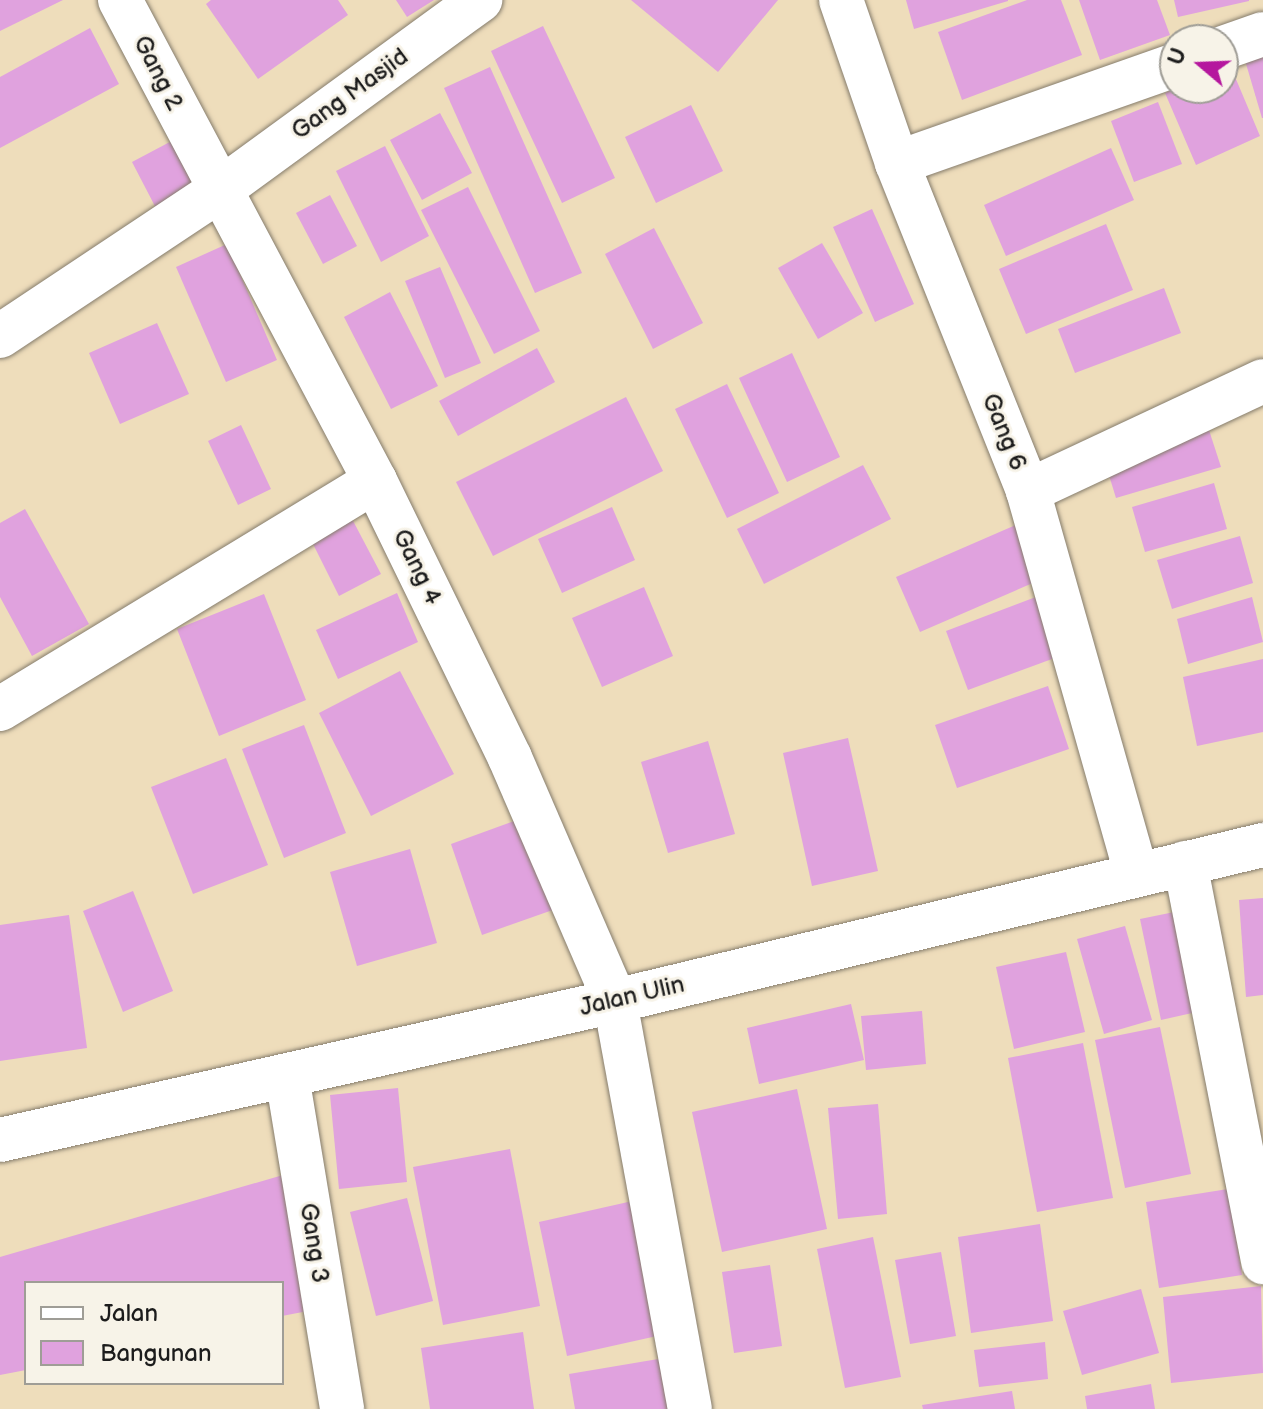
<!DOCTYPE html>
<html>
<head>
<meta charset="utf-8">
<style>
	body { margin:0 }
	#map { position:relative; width:1263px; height:1409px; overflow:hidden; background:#edb; font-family:"Balsamiq Sans",sans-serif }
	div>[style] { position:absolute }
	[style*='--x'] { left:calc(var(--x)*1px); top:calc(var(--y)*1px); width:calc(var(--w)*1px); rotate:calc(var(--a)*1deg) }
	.building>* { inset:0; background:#e0a2de }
	.roads { filter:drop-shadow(0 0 2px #857c6c) drop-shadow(0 0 2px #857c6c) }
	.street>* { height:44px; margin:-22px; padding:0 22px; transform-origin:22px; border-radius:22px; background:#fff }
	.secondary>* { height:44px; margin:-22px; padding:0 22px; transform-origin:22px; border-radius:22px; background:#fff }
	span { translate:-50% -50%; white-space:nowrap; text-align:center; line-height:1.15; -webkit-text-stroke:6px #f7f3e8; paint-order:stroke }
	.street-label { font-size:24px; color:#1c1c1c }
	.legend { position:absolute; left:24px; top:1281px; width:260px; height:104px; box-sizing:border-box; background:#f7f3e8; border:2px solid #9f9d96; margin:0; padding:10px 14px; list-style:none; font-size:24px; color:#1c1c1c }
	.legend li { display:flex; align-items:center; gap:16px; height:40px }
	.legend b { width:40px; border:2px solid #9f9d96 }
	.north { position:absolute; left:1159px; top:24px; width:80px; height:80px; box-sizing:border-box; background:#f7f3e8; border:2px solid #9f9d96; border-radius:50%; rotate:289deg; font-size:22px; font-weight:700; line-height:32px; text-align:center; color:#1c1c1c }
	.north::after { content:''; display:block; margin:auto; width:28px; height:36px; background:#b5179e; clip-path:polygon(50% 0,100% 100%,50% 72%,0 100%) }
</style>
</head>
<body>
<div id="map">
	<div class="building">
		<div style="clip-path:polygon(0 0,63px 0,0 31px)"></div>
		<div style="clip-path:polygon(211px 0,338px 0,348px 15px,258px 79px,206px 4px)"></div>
		<div style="clip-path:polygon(396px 0,434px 0,407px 17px)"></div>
		<div style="clip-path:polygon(631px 0,778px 0,718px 72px)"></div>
		<div style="clip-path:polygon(906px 0,1008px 0,1008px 1px,914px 29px)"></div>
		<div style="clip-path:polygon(1027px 0,1061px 0,1082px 55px,962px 100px,938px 32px)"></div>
		<div style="clip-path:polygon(1079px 0,1157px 0,1170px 35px,1100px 60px)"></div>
		<div style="clip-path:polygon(1174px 0,1249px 0,1249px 1px,1178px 17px)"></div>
		<div style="clip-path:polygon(543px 26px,615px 178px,562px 203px,491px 51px)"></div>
		<div style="clip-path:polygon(90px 28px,119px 84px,0 148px,0 77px)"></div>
		<div style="clip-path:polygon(1263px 51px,1263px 118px,1262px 118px,1244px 57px)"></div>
		<div style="clip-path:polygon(1230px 65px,1260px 136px,1196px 165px,1165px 93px,1176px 88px,1223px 88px,1223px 68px)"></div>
		<div style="clip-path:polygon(490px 67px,582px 273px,535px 293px,444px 88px)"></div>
		<div style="clip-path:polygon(1158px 102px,1182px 164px,1134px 182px,1111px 121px)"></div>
		<div style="clip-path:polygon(691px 105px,723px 171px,656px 203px,625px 137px)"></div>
		<div style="clip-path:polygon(440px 113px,472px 173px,422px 200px,390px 140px)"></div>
		<div style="clip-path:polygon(183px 135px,209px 185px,158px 212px,132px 162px)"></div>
		<div style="clip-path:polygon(385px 146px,429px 236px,381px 262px,336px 171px)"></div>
		<div style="clip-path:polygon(1111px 148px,1134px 200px,1006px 256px,984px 205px)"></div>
		<div style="clip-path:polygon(468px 187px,540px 331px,494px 354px,421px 210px)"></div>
		<div style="clip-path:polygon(330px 195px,357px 246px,323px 264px,296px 213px)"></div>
		<div style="clip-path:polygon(872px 209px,914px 304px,875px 322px,833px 227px)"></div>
		<div style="clip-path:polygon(1106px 224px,1133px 290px,1026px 334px,999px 269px)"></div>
		<div style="clip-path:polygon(654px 228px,703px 323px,653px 349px,605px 254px)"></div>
		<div style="clip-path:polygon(822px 243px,863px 313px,818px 339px,778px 268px)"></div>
		<div style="clip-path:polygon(227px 244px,277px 360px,226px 382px,176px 267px)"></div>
		<div style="clip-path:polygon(440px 267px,481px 363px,445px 378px,405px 281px)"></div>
		<div style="clip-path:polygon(1164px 288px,1181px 333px,1075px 373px,1058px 329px)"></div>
		<div style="clip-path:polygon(390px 292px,438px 386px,391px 409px,344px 317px)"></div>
		<div style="clip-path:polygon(157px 323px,189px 394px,120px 424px,89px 353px)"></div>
		<div style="clip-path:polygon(537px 348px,555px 382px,458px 436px,439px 401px)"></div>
		<div style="clip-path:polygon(792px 353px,840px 457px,787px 482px,739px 378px)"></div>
		<div style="clip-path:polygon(727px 384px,779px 493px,727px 518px,675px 409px)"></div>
		<div style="clip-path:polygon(626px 397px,663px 471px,493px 556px,456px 482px)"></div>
		<div style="clip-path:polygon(241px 425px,271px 489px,238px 505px,208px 441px)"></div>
		<div style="clip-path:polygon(1208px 427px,1221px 467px,1116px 498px,1104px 459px)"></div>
		<div style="clip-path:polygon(863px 465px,891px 519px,764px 584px,737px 529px)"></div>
		<div style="clip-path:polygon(1214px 483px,1227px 529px,1145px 552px,1132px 507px)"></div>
		<div style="clip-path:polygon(612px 507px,635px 560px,562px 593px,538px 539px)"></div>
		<div style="clip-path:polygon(25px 509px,89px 624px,32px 656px,0 597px,0 523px)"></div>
		<div style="clip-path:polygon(351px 517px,381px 574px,339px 596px,310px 538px)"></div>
		<div style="clip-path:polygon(1018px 524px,1042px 579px,920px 632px,896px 577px)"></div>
		<div style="clip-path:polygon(1240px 536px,1253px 583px,1172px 609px,1157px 560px)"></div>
		<div style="clip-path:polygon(644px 587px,673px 656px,602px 687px,572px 618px)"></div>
		<div style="clip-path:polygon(1049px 592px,1071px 652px,968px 690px,946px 631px)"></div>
		<div style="clip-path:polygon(397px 593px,418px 642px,338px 679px,316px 630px)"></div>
		<div style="clip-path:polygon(264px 594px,306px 700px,219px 736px,177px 629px)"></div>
		<div style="clip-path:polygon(1252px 597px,1263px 642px,1188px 664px,1177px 619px)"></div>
		<div style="clip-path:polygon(1263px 659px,1263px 732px,1197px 746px,1183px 677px)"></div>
		<div style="clip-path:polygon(400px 671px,454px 774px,371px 816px,319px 713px)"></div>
		<div style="clip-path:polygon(1048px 686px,1069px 749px,957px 788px,935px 725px)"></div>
		<div style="clip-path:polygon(304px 725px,346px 833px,284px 858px,242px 749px)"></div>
		<div style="clip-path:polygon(848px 738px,878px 871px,812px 886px,783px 753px)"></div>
		<div style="clip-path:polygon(708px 741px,735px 834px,668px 853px,641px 762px)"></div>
		<div style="clip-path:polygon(226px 758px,268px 865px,193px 894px,151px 787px)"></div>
		<div style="clip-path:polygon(531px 815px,564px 906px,482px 935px,451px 844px)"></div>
		<div style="clip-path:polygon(410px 849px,437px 943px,357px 966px,330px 872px)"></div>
		<div style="clip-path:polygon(133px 891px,173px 991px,123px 1012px,83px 911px)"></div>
		<div style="clip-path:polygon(1263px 898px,1263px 995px,1246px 997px,1239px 900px)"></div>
		<div style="clip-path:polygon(1189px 909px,1210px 1009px,1161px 1020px,1140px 919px)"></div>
		<div style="clip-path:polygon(69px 915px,87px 1048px,0 1061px,0 925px)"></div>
		<div style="clip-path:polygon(1125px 926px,1152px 1020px,1104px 1034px,1077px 939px)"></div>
		<div style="clip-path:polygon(1066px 952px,1085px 1032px,1014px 1049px,996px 967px)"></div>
		<div style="clip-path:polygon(851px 1004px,864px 1060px,759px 1084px,747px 1028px)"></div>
		<div style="clip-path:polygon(922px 1011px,926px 1064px,866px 1070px,861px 1016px)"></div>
		<div style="clip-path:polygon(1160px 1027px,1191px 1174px,1125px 1188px,1095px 1040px)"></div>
		<div style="clip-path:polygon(1083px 1043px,1113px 1198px,1037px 1212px,1008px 1058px)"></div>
		<div style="clip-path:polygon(398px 1088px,407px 1182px,339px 1189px,330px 1095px)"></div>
		<div style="clip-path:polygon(797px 1089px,827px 1229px,722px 1252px,692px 1112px)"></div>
		<div style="clip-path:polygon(878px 1104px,887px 1214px,838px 1219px,828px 1108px)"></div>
		<div style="clip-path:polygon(510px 1149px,540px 1306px,443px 1325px,413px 1167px)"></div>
		<div style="clip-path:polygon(283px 1175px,313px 1310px,282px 1316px,282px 1283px,26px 1283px,26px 1370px,0 1375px,0 1257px)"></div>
		<div style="clip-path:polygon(1228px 1189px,1242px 1275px,1159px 1288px,1146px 1202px)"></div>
		<div style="clip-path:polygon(407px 1198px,433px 1301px,376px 1316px,350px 1212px)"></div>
		<div style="clip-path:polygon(637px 1200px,666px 1334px,567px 1356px,539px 1222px)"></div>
		<div style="clip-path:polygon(1040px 1224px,1053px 1321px,971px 1333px,958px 1237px)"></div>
		<div style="clip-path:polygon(873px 1237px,901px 1377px,845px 1388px,817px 1249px)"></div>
		<div style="clip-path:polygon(941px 1252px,956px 1336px,910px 1344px,895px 1260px)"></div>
		<div style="clip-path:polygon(770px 1265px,782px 1346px,734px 1353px,722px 1272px)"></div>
		<div style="clip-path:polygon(1261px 1286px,1263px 1373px,1171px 1383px,1163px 1297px)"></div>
		<div style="clip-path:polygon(1141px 1289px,1159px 1353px,1082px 1375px,1063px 1311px)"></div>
		<div style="clip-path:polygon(523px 1332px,534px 1409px,430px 1409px,421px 1348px)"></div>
		<div style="clip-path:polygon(1045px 1342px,1048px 1379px,979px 1387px,974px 1350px)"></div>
		<div style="clip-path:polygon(676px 1356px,685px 1409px,575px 1409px,569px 1374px)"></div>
		<div style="clip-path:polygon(1151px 1384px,1155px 1409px,1087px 1409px,1085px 1396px)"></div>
		<div style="clip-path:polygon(1012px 1391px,1015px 1409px,923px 1409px,922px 1405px)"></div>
	</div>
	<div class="roads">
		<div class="street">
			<div style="--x:120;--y:0;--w:544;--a:62.07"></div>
			<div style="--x:375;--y:481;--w:308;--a:64"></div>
			<div style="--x:510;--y:758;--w:265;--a:66.6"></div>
			<div style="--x:615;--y:1001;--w:415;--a:79.6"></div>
			<div style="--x:841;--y:0;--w:172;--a:71"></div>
			<div style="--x:897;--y:163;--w:353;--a:68.2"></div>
			<div style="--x:1028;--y:491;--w:399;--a:74.2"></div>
			<div style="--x:1223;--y:48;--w:42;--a:-19.3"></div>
			<div style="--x:897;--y:163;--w:295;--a:-19.4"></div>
			<div style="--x:0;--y:336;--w:265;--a:-33.6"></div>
			<div style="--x:221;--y:189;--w:321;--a:-36.1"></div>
			<div style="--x:1028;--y:491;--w:259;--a:-25.1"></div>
			<div style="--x:0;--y:709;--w:439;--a:-31.3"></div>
			<div style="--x:1185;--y:863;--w:407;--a:78.9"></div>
			<div style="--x:287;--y:1076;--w:338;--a:80.6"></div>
		</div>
		<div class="secondary">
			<div style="--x:0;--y:1140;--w:631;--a:-12.74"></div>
			<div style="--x:615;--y:1001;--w:667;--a:-13.54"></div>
		</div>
	</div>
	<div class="street-label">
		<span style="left:158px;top:73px;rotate:63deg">Gang 2</span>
		<span style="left:350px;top:94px;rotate:-36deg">Gang Masjid</span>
		<span style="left:1004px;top:432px;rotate:68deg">Gang 6</span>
		<span style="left:417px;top:567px;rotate:64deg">Gang 4</span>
		<span style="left:632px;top:996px;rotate:-13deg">Jalan Ulin</span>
		<span style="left:314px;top:1243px;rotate:81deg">Gang 3</span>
	</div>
	<ul class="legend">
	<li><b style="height:10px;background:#fff"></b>Jalan</li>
	<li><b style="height:22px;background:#e0a2de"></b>Bangunan</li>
	</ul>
	<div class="north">U</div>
</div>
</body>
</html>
